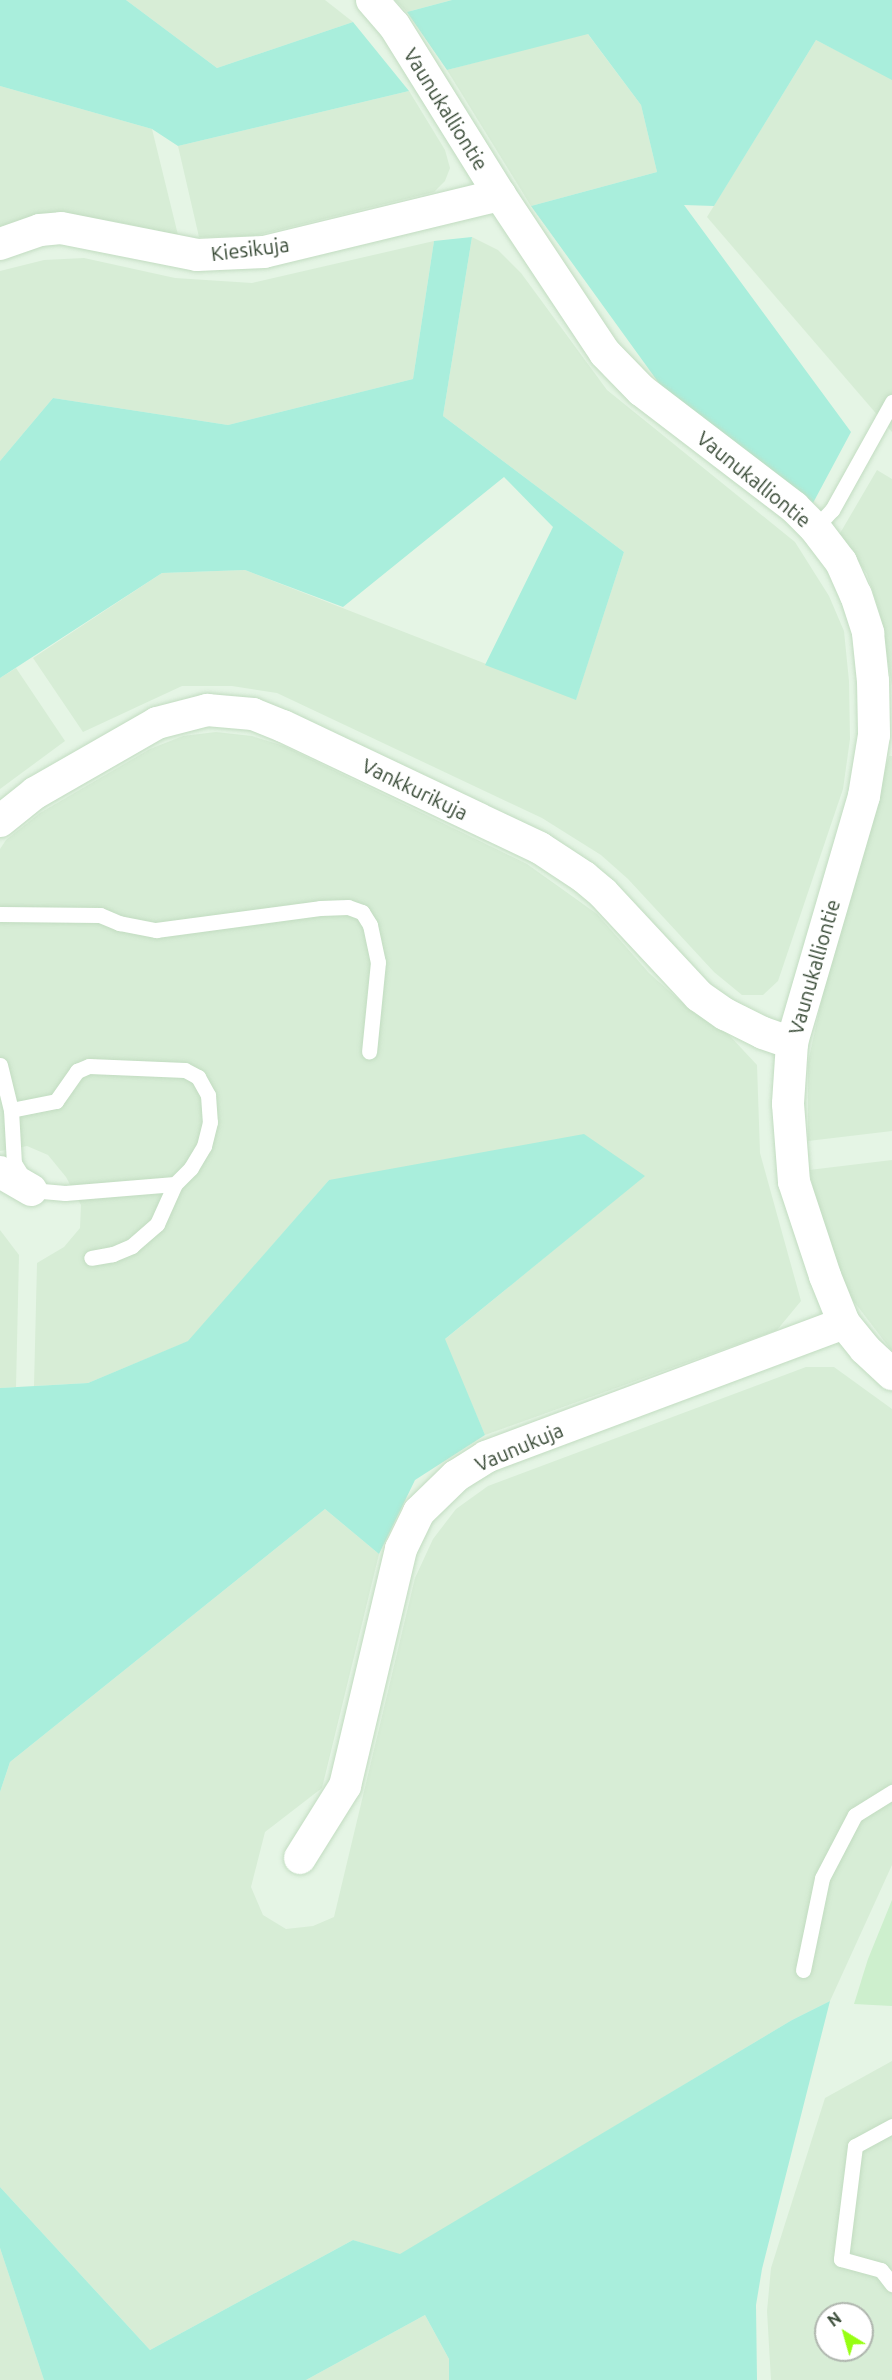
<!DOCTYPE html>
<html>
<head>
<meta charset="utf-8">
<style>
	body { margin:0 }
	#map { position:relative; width:892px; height:2380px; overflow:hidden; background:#e5f5e5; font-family:Ubuntu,sans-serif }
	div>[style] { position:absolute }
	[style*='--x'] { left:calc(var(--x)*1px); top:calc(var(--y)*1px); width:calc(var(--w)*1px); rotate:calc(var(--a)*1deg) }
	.residential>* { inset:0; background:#d7edd6 }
	.education>* { inset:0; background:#cdefcd }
	.green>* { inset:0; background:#a9eedc }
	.roads { filter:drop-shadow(0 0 2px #c2dcc1) drop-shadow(0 0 2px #c2dcc1) }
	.lane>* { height:15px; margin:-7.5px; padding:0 7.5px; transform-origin:7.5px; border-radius:7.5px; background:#fff }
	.street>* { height:32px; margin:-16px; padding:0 16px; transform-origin:16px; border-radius:16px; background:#fff }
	span { translate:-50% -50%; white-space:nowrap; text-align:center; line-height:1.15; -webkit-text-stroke:4.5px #fff; paint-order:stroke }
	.street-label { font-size:20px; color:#364834 }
	.north { position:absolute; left:814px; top:2302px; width:60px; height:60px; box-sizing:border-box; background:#fff; border:2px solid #afb6ae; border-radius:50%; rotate:323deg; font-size:16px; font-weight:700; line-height:24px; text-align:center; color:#364834 }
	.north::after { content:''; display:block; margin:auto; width:21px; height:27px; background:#97ff12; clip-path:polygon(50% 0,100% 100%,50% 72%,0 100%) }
</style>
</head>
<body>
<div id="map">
	<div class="residential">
		<div style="clip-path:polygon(126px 0,325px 0,353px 22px,217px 68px)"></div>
		<div style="clip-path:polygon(395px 0,452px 0,407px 12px)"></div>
		<div style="clip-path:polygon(587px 33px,641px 105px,657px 172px,531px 206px,447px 70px)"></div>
		<div style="clip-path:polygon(816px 40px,892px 79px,892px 432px,707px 217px)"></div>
		<div style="clip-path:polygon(0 86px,152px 129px,178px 235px,117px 222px,52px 213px,0 230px)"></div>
		<div style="clip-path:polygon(409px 91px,445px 150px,450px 168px,445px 181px,434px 192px,254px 236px,199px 237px,178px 146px)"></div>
		<div style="clip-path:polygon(472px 237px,498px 250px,521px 273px,607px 390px,795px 542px,829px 596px,844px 631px,849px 681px,850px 739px,843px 789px,778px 981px,763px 995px,742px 995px,714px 972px,628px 879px,601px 855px,542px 818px,277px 693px,232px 686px,182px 686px,83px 732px,33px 658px,162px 573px,245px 570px,576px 699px,624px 552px,443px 416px)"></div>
		<div style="clip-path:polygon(434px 241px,413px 379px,228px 425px,53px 398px,0 461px,0 271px,44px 260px,84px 258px,175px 278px,252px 283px)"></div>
		<div style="clip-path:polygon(877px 470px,892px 479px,892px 686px,880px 614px,867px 574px,839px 535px)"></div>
		<div style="clip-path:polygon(16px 668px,65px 741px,0 789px,0 678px)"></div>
		<div style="clip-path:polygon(216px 732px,252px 736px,284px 746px,527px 864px,597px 914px,649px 973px,687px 1007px,729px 1035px,757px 1065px,760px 1153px,801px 1301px,777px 1330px,485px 1435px,444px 1340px,644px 1176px,329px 1180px,189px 1341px,88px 1383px,34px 1386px,37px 1263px,64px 1247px,80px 1228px,81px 1205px,66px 1177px,48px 1155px,27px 1146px,0 1151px,0 849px,6px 840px,40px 813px,150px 749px,183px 736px)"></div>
		<div style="clip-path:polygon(889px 756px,892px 756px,892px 1131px,808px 1141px,808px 1063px,824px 988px)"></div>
		<div style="clip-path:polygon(892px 1160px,892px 1351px,845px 1290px,822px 1227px,809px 1170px)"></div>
		<div style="clip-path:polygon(0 1230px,19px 1255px,16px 1387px,0 1388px)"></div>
		<div style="clip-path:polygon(806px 1367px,834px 1367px,892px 1409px,892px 1865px,830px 2001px,792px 2020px,400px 2255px,353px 2240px,150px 2350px,0 2187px,0 1792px,10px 1762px,325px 1509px,379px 1554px,322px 1788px,265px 1832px,251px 1887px,263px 1915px,286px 1929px,313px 1926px,334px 1917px,415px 1578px,433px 1539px,456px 1509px,488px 1486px)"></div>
		<div style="clip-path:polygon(evenodd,892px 2061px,892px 2380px,771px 2380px,767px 2311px,771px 2268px,825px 2098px,892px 2061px,826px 2314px,862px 2314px,862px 2350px,826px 2350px,826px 2314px)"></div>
		<div style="clip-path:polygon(0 2248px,44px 2380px,0 2380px)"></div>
		<div style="clip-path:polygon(425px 2315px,449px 2359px,449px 2380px,306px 2380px)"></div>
	</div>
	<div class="education">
		<div style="clip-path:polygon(892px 1900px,892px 2006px,854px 2004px,868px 1959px)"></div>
	</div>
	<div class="green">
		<div style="clip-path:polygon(0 0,126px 0,217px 68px,353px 22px,409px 91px,178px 146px,152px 129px,0 86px)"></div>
		<div style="clip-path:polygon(452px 0,892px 0,892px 80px,816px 40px,714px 206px,684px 205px,851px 432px,813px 503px,661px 386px,531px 206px,657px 172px,641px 105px,588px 34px,447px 70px,407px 12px)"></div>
		<div style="clip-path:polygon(472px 237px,443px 416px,624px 552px,576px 700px,485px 665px,553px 527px,504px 477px,343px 607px,245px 570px,162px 573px,0 678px,0 461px,53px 398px,228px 425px,413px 379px,434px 241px)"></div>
		<div style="clip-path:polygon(584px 1134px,645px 1176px,445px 1339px,485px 1435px,415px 1480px,379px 1554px,325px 1509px,10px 1762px,0 1792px,0 1388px,88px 1383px,188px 1341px,329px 1180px)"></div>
		<div style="clip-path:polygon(830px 2001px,762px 2269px,756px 2305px,757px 2380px,449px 2380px,449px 2359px,425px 2315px,306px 2380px,44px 2380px,0 2248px,0 2187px,150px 2350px,353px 2240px,400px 2254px,792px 2020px)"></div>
	</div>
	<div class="roads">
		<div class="lane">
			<div style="--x:815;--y:528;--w:25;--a:-47"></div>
			<div style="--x:832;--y:510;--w:124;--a:-60.9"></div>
			<div style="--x:0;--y:914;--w:100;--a:0.6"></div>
			<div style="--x:100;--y:915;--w:21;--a:23"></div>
			<div style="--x:119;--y:923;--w:38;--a:11"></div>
			<div style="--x:156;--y:930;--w:165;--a:-7.6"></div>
			<div style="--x:320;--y:908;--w:28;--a:-2"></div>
			<div style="--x:348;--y:907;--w:15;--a:20"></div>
			<div style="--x:362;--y:912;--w:15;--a:58"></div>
			<div style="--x:370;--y:925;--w:38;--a:78"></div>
			<div style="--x:378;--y:962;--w:90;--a:95.7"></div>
			<div style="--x:0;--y:1065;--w:46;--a:76.3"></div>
			<div style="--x:11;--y:1110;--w:46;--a:-11.3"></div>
			<div style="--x:56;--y:1101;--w:37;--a:-55"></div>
			<div style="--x:77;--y:1071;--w:13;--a:-23"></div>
			<div style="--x:89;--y:1066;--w:96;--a:2.4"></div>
			<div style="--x:185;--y:1070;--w:15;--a:28"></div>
			<div style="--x:198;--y:1077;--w:21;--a:61"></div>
			<div style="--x:208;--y:1095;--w:27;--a:86"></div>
			<div style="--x:210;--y:1122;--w:25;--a:104"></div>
			<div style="--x:204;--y:1146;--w:26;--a:121"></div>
			<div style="--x:191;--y:1168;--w:23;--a:135"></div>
			<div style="--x:175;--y:1184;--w:44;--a:114.2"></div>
			<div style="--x:157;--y:1224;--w:33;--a:139"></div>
			<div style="--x:132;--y:1246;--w:21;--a:157"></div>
			<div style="--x:113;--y:1254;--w:22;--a:170"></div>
			<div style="--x:11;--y:1110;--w:53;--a:86.8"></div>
			<div style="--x:14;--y:1163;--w:32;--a:58"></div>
			<div style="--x:31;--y:1190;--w:34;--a:5"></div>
			<div style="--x:65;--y:1193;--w:110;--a:-4.7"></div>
			<div style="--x:803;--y:1970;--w:94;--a:-78.3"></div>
			<div style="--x:822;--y:1878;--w:71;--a:-62.4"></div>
			<div style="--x:855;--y:1815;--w:44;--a:-31.9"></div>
			<div style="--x:892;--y:2126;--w:42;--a:151.6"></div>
			<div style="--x:855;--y:2146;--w:114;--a:97.1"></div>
			<div style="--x:841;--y:2259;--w:41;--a:15.4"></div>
			<div style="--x:881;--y:2270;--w:18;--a:52"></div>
		</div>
		<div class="street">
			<div style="--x:372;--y:0;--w:33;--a:49"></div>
			<div style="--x:394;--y:25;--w:200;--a:58.1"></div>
			<div style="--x:500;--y:195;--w:190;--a:56.4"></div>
			<div style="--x:605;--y:353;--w:52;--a:45.8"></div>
			<div style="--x:641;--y:390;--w:193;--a:37.4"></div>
			<div style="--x:794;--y:507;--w:30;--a:45"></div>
			<div style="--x:815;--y:528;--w:43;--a:52.6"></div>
			<div style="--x:841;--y:562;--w:36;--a:66"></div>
			<div style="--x:856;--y:595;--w:40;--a:72"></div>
			<div style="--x:868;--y:633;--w:48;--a:84.1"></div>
			<div style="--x:873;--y:681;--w:54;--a:88.9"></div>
			<div style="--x:874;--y:735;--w:62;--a:99.3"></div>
			<div style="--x:864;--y:796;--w:257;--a:106.3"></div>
			<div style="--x:792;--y:1043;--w:61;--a:93.8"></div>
			<div style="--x:788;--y:1104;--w:78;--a:85.6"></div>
			<div style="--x:794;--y:1182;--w:99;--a:71.7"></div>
			<div style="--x:825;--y:1276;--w:51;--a:68"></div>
			<div style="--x:844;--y:1323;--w:33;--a:51"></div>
			<div style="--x:865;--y:1349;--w:37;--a:43"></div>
			<div style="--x:0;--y:244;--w:42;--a:-19.3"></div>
			<div style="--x:40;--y:230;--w:21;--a:-5"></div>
			<div style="--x:61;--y:228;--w:139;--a:11.2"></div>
			<div style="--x:197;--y:255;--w:67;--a:-2.6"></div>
			<div style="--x:264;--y:252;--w:243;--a:-13.6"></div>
			<div style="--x:0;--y:821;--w:45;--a:-38.7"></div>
			<div style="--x:35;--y:793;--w:141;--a:-29.8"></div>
			<div style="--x:157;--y:723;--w:52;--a:-14.6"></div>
			<div style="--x:207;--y:710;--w:46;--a:5"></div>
			<div style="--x:253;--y:714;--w:32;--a:22"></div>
			<div style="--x:283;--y:726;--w:284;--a:25.4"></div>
			<div style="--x:540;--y:848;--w:53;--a:33.4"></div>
			<div style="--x:584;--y:877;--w:25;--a:40"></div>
			<div style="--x:603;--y:893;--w:141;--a:47"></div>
			<div style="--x:699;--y:996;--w:32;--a:35"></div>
			<div style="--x:725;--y:1014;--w:42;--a:26.6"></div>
			<div style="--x:763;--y:1033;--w:31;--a:19"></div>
			<div style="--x:0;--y:1172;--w:36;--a:30"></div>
			<div style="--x:300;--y:1858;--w:85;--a:-58"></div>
			<div style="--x:345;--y:1786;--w:244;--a:-76.7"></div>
			<div style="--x:401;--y:1549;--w:41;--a:-64.1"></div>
			<div style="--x:419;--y:1512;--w:52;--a:-44.2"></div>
			<div style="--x:456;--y:1476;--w:36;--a:-32"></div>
			<div style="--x:486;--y:1457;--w:382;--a:-20.5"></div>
		</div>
	</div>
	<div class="street-label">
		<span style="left:446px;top:109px;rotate:58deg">Vaunukalliontie</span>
		<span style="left:250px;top:249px;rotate:-7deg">Kiesikuja</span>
		<span style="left:754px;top:479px;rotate:39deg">Vaunukalliontie</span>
		<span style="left:415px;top:789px;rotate:26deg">Vankkurikuja</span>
		<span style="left:814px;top:967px;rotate:-74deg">Vaunukalliontie</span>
		<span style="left:519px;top:1447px;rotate:-23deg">Vaunukuja</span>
	</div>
	<div class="north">N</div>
</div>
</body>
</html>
